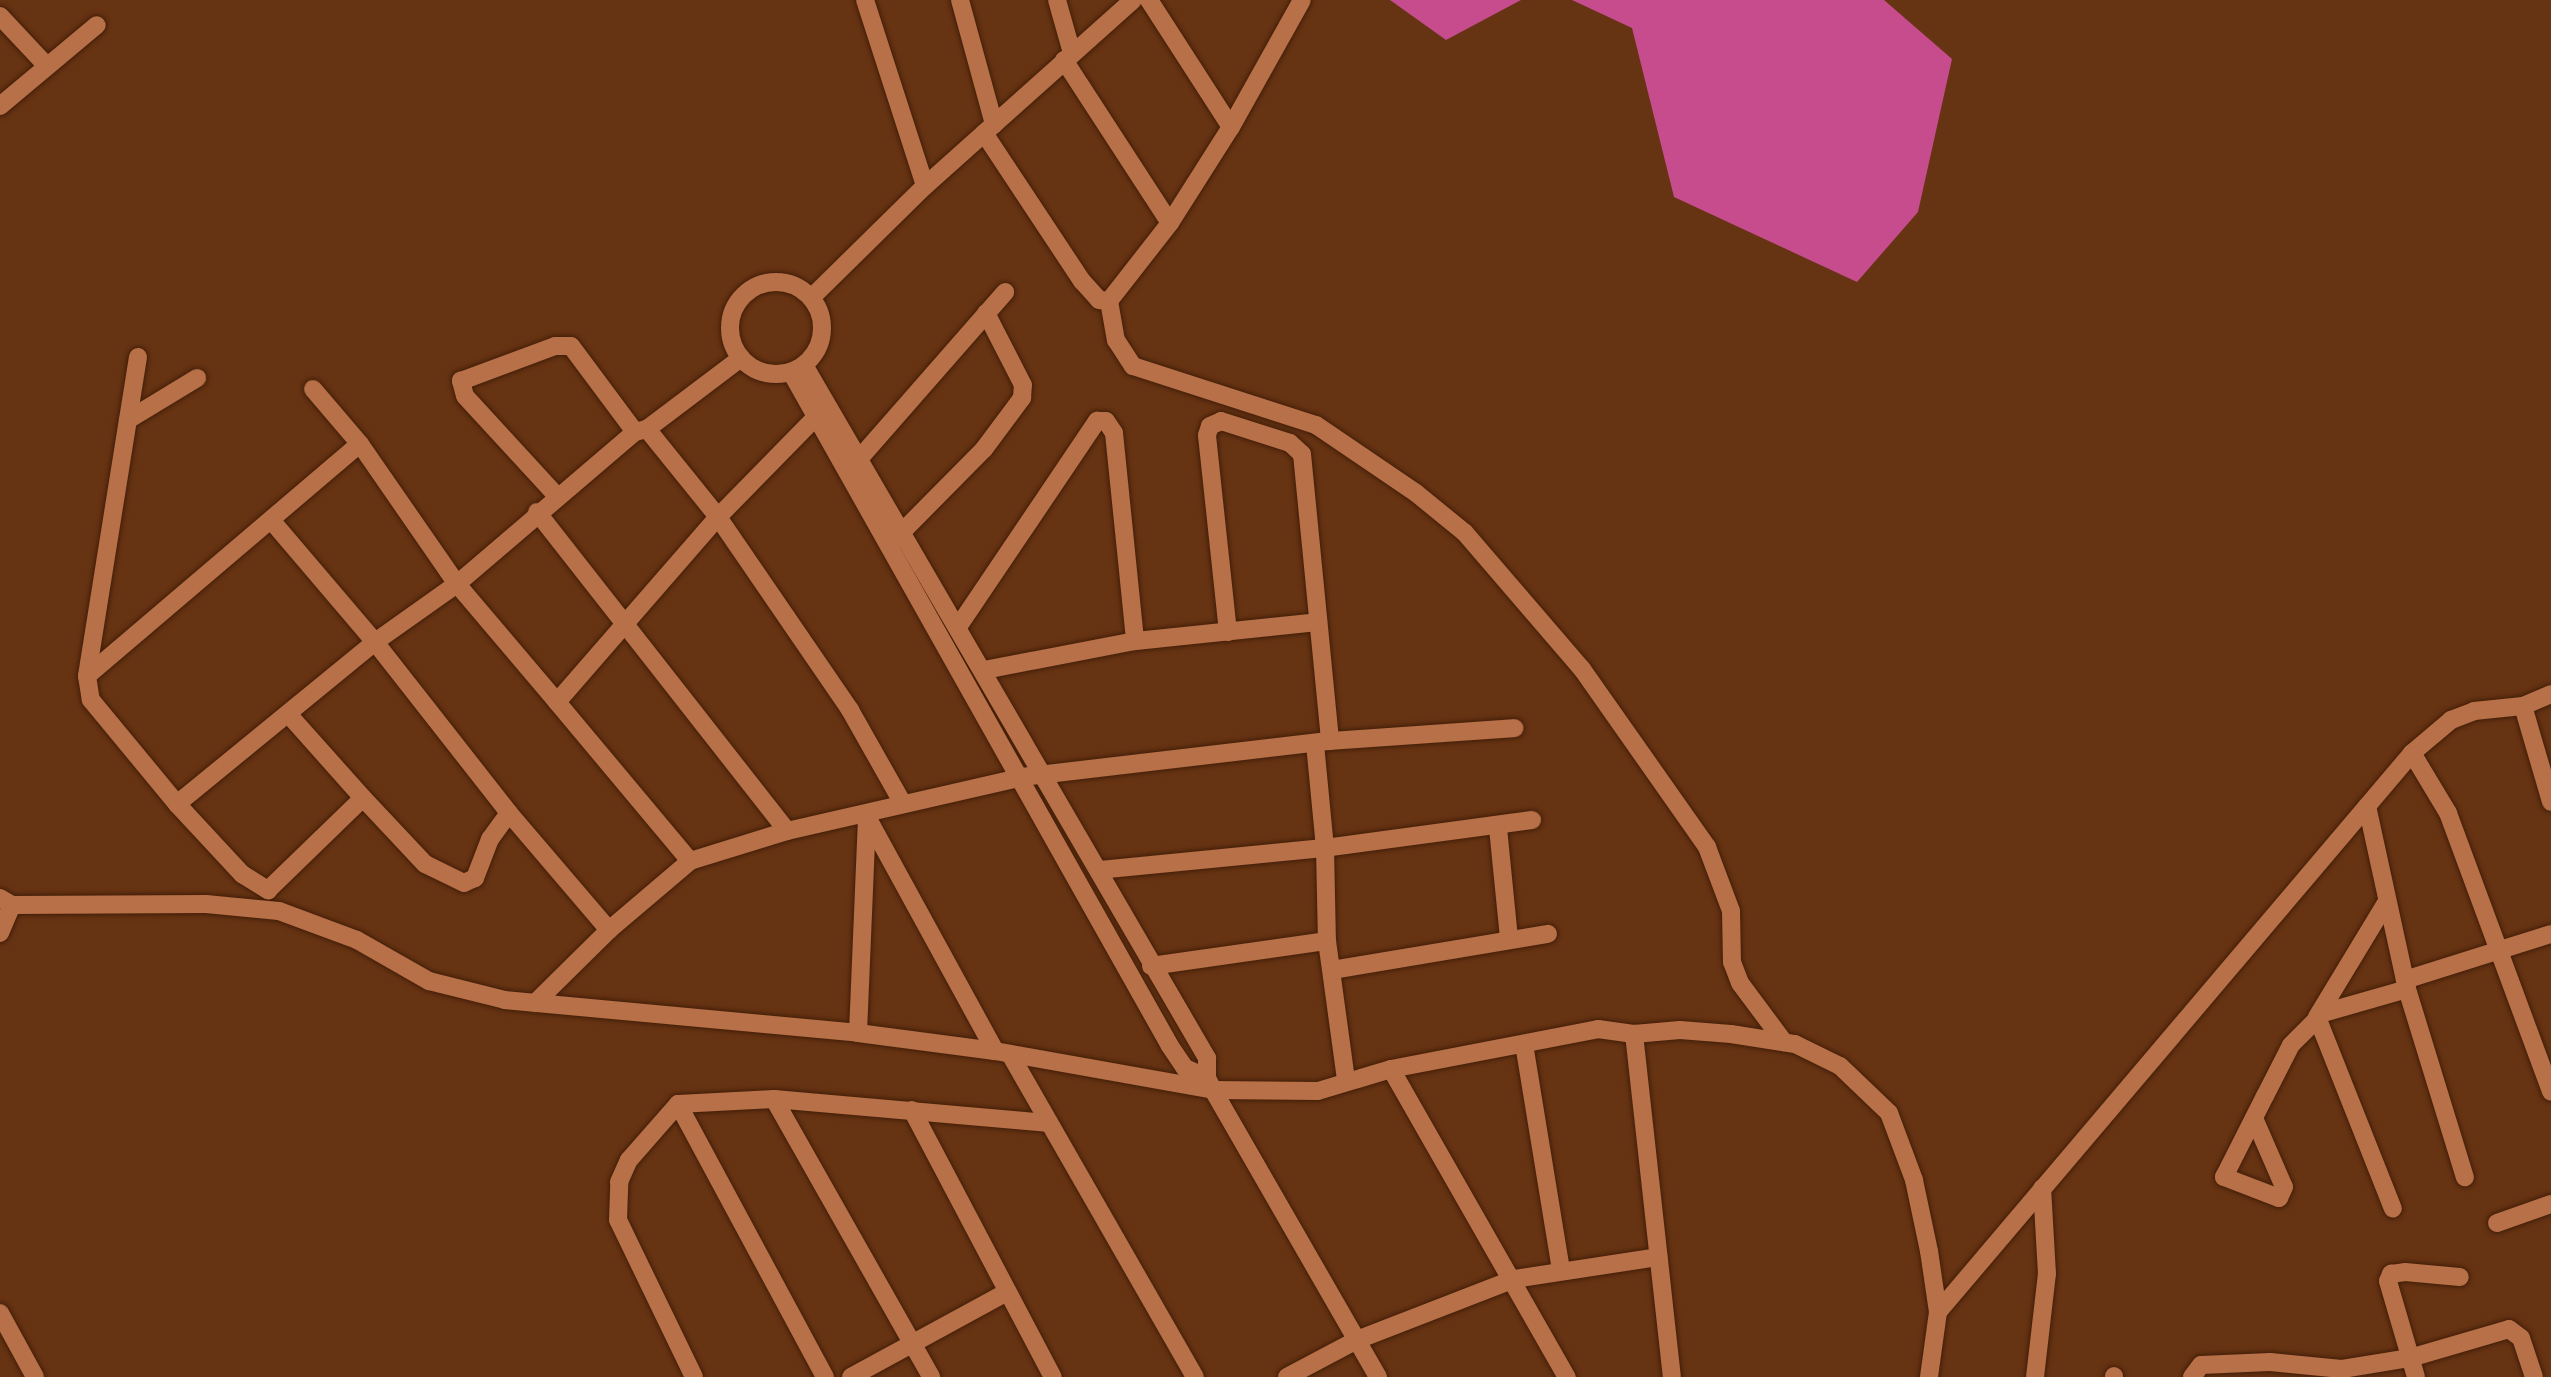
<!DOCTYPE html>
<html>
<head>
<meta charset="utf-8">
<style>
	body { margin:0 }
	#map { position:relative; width:2551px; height:1377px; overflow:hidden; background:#663313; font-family:Raleway,sans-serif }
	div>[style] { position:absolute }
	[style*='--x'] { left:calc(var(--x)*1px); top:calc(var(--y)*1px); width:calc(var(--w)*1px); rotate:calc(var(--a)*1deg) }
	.forest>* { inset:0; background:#c64c8e }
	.roads { filter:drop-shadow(0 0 2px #421e08) drop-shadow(0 0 2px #421e08) }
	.street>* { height:18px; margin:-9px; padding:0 9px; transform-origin:9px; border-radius:9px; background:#b77047 }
	.street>.ring { margin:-9px; padding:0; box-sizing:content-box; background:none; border:18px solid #b77047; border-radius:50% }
	span { translate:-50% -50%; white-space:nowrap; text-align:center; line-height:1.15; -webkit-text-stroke:9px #5a2805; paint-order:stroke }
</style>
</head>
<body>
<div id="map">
	<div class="forest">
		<div style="clip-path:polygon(1390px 0,1521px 0,1446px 40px)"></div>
		<div style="clip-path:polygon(1572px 0,1884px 0,1952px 59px,1918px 212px,1857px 282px,1674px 197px,1632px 28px)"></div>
	</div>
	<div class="roads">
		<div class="street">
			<div style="--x:865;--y:0;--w:195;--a:72.1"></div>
			<div style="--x:960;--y:0;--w:129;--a:74.7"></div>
			<div style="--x:1057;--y:0;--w:55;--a:74.2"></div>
			<div style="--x:1149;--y:0;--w:151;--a:57.2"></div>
			<div style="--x:0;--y:16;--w:69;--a:46.8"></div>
			<div style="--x:1064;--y:60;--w:194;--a:57"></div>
			<div style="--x:0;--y:106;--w:126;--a:-39.9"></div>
			<div style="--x:984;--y:133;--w:178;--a:56.5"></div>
			<div style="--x:1082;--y:281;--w:25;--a:48"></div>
			<div style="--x:1099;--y:300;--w:10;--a:6"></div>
			<div style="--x:1109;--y:301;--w:99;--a:-52"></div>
			<div style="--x:1170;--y:223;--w:114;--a:-57.6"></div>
			<div style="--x:1231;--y:127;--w:145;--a:-60.8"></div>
			<div class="ring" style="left:730px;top:282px;width:74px;height:74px"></div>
			<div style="--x:812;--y:297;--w:158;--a:-44.5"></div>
			<div style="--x:925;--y:186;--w:279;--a:-41.8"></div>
			<div style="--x:1109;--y:301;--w:40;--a:80"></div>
			<div style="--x:1116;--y:340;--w:31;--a:57"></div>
			<div style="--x:1133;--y:366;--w:192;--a:17.9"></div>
			<div style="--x:1316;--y:425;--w:121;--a:34.2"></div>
			<div style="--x:1416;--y:493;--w:63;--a:39.2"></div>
			<div style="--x:1465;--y:533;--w:179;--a:49.3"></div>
			<div style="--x:1582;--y:669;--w:218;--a:54.9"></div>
			<div style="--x:1707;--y:847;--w:68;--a:69.4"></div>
			<div style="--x:1731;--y:911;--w:51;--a:88.9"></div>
			<div style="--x:1732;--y:962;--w:22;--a:69"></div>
			<div style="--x:1740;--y:983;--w:74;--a:53.3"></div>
			<div style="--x:138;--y:357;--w:323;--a:99.1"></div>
			<div style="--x:87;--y:676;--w:24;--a:81"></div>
			<div style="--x:91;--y:700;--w:135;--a:50.4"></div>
			<div style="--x:177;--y:804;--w:96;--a:47.1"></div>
			<div style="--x:242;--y:874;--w:31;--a:32"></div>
			<div style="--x:268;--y:890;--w:132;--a:-44.1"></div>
			<div style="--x:363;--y:798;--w:110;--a:-131.7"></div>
			<div style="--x:804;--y:365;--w:802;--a:59.82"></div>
			<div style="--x:1207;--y:1058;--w:20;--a:90"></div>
			<div style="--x:1207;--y:1078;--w:13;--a:63"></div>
			<div style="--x:1213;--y:1090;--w:331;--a:60.1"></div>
			<div style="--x:791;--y:372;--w:773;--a:60.65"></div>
			<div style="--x:1170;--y:1046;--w:27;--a:56"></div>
			<div style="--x:1185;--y:1068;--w:24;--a:24"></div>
			<div style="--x:313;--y:389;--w:72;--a:49.5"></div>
			<div style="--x:128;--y:420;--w:81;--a:-31.3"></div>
			<div style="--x:647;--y:429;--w:113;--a:51.1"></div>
			<div style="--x:718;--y:517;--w:234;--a:55.6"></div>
			<div style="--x:850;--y:710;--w:106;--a:60.5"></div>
			<div style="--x:859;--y:459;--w:222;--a:-48.8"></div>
			<div style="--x:556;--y:495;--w:134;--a:-132.6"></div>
			<div style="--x:465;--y:396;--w:16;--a:-105"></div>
			<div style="--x:461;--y:381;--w:100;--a:-20.4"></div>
			<div style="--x:555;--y:346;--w:16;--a:0"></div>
			<div style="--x:571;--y:346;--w:107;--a:53.3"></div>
			<div style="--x:537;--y:512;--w:405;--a:51.9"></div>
			<div style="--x:271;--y:520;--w:160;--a:49.6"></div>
			<div style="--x:375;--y:642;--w:217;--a:51.9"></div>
			<div style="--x:509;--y:813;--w:32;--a:126"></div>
			<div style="--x:490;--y:839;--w:42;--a:111"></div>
			<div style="--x:475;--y:878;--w:12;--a:156"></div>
			<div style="--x:464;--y:883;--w:43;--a:-154"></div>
			<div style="--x:425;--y:864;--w:91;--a:-133.2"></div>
			<div style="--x:894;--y:540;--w:128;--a:-45.3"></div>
			<div style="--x:984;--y:449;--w:64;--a:-53.3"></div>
			<div style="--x:1022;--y:398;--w:13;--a:-86"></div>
			<div style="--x:1023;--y:385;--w:81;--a:-117.2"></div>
			<div style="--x:958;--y:627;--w:249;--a:-56"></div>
			<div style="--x:1097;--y:421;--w:9;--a:0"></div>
			<div style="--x:1106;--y:421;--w:14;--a:56"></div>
			<div style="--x:1114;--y:433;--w:209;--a:84.2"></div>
			<div style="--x:1135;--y:641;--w:154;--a:169.1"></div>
			<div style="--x:1228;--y:632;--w:198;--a:-96.1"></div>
			<div style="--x:1207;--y:435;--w:9;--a:-72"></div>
			<div style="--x:1210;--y:426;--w:12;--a:-24"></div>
			<div style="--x:1221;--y:421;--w:72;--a:17.7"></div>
			<div style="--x:1290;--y:443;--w:16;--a:43"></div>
			<div style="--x:1302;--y:454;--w:288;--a:84.4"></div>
			<div style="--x:1135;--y:641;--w:184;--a:-5.9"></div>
			<div style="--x:87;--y:676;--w:358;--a:-40.4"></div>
			<div style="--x:360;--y:444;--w:170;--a:55.3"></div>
			<div style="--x:457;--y:584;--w:155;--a:49.7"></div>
			<div style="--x:557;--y:702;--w:245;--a:-49"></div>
			<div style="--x:718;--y:517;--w:141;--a:-45.6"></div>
			<div style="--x:557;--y:702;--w:207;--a:50.1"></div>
			<div style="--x:2523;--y:706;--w:100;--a:73.7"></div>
			<div style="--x:1315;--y:744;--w:104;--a:84.5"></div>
			<div style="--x:1325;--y:848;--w:93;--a:88.8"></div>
			<div style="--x:1327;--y:941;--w:140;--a:82.2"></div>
			<div style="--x:2412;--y:753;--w:70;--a:59"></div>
			<div style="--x:2448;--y:813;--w:297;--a:69.7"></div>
			<div style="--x:177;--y:804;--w:256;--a:-39.3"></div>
			<div style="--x:375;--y:642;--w:100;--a:-35.3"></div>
			<div style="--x:457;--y:584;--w:234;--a:-40.5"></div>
			<div style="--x:635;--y:432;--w:12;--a:-14"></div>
			<div style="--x:647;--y:429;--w:118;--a:-37.1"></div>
			<div style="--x:2367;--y:806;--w:187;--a:77.7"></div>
			<div style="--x:2407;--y:989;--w:197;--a:72.9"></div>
			<div style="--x:509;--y:813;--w:154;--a:49.5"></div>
			<div style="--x:867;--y:817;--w:267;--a:61.3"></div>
			<div style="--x:1498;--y:828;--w:112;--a:84.3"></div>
			<div style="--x:1099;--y:870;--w:227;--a:-5.6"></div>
			<div style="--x:1325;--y:848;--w:209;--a:-7.7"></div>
			<div style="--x:0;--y:898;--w:14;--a:30"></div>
			<div style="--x:12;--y:905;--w:194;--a:-0.3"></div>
			<div style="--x:206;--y:904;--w:73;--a:5.5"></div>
			<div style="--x:279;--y:911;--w:83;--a:20.4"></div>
			<div style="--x:357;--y:940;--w:83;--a:29.7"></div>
			<div style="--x:429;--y:981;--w:78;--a:14"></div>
			<div style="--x:505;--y:1000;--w:355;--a:5.3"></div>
			<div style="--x:858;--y:1033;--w:138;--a:7.5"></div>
			<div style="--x:995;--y:1051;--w:221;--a:10.1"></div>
			<div style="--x:1213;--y:1090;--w:105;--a:0.5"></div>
			<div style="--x:1318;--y:1091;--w:76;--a:-16.8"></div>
			<div style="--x:1391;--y:1069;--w:211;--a:-10.9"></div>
			<div style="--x:1598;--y:1029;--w:36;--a:8"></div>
			<div style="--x:1634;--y:1034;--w:46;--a:-5"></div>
			<div style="--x:1680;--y:1030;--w:51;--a:4.5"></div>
			<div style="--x:1731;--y:1034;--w:65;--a:8.9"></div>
			<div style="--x:1795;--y:1044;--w:50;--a:26.1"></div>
			<div style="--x:1840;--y:1066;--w:68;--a:43.8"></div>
			<div style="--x:1889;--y:1113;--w:72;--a:69.5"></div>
			<div style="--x:1914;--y:1180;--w:73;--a:78.1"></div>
			<div style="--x:1929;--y:1251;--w:62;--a:81.6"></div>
			<div style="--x:1938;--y:1312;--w:66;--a:97.9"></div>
			<div style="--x:2386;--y:903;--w:133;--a:121.2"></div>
			<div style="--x:2317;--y:1017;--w:206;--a:68.4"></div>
			<div style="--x:0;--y:933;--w:30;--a:-67"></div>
			<div style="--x:1151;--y:966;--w:178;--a:-8.1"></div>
			<div style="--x:1332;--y:970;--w:219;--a:-9.5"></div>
			<div style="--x:2405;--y:980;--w:153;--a:-17.5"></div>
			<div style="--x:535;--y:1003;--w:104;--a:-44.6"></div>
			<div style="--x:609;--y:930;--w:106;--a:-40.4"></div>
			<div style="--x:690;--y:861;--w:102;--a:-17.2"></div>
			<div style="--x:787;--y:831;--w:241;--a:-12.9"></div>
			<div style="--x:1022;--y:777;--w:310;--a:-6.7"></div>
			<div style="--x:1330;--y:741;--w:185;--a:-4"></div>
			<div style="--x:858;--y:1033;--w:217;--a:-87.6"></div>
			<div style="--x:1634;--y:1034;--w:345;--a:83.7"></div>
			<div style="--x:1524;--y:1044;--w:230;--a:80.7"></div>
			<div style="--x:1010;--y:1054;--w:372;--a:60.2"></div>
			<div style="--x:1391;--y:1069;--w:355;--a:60.3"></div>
			<div style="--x:774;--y:1099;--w:319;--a:60.5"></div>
			<div style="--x:678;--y:1104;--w:310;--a:61.7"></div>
			<div style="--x:912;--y:1110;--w:302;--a:62.2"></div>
			<div style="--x:2254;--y:1118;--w:75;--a:66.5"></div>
			<div style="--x:2284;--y:1187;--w:12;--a:114"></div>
			<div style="--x:2279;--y:1198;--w:59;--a:-159.1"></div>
			<div style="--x:2224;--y:1177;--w:91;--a:-63.2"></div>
			<div style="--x:2265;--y:1096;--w:57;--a:-63"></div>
			<div style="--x:2291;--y:1045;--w:45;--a:-45"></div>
			<div style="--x:2323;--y:1013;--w:87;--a:-15.9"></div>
			<div style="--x:2497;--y:1223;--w:57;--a:-19.4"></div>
			<div style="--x:1938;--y:1312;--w:733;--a:-49.7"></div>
			<div style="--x:2412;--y:753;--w:51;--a:-40.2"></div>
			<div style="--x:2451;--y:720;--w:25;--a:-21"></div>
			<div style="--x:2474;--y:711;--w:49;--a:-5.8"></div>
			<div style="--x:2523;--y:706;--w:30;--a:-23"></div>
			<div style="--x:0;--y:1313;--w:73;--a:61.3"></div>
			<div style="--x:694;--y:1377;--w:174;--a:-115.8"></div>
			<div style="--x:618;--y:1220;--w:38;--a:-88"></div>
			<div style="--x:619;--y:1182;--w:24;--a:-66"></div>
			<div style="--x:629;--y:1160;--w:74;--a:-48.8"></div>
			<div style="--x:678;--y:1104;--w:96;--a:-3"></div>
			<div style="--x:774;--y:1099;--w:274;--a:5"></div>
			<div style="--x:851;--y:1377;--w:178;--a:-28.6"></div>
			<div style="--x:1287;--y:1377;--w:79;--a:-27.9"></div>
			<div style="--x:1357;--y:1340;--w:168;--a:-21.2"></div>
			<div style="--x:1514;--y:1279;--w:146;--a:-8.7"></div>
			<div style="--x:2035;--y:1377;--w:104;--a:-83.4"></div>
			<div style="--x:2047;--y:1274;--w:86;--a:-93.3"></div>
			<div style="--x:2114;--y:1377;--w:1;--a:-90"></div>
			<div style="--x:2192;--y:1377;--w:15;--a:-53"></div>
			<div style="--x:2201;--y:1365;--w:69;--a:-2.5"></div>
			<div style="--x:2270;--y:1362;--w:72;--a:5.6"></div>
			<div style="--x:2342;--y:1369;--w:69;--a:-9.2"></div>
			<div style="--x:2410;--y:1358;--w:103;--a:-16.3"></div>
			<div style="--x:2509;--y:1329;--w:15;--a:37"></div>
			<div style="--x:2521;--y:1338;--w:41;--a:71.6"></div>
			<div style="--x:2416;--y:1377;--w:100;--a:-106.3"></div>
			<div style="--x:2388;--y:1281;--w:8;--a:-67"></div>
			<div style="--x:2391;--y:1274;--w:14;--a:-8"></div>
			<div style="--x:2405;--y:1272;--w:55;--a:5.2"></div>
		</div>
	</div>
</div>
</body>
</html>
